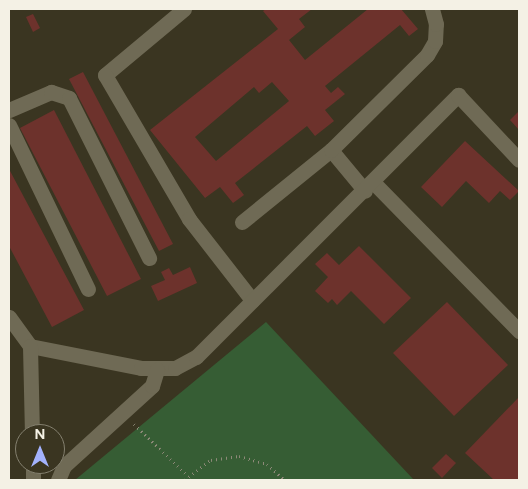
<!DOCTYPE html>
<html>
<head>
<meta charset="utf-8">
<style>
	body { margin:0 }
	#map { position:relative; width:528px; height:489px; overflow:hidden; background:#3a3521; font-family:Figtree,sans-serif }
	div>[style] { position:absolute }
	[style*='--x'] { left:calc(var(--x)*1px); top:calc(var(--y)*1px); width:calc(var(--w)*1px); rotate:calc(var(--a)*1deg) }
	.green>* { inset:0; background:#365d34 }
	.building>* { inset:0; background:#6d322c }
	.path>* { height:3px; margin-top:-1.5px; transform-origin:0; background:repeating-linear-gradient(90deg,#8d8978 0 1px,transparent 0 5px) }
	.minor>* { height:15px; margin:-7.5px; padding:0 7.5px; transform-origin:7.5px; border-radius:7.5px; background:#6f6a55 }
	span { translate:-50% -50%; white-space:nowrap; text-align:center; line-height:1.15; -webkit-text-stroke:5px #3a3521; paint-order:stroke }
	.frame { position:absolute; inset:0; border:10px solid #f4f1e5; pointer-events:none }
	.north { position:absolute; left:15px; top:424px; width:50px; height:50px; box-sizing:border-box; background:#3a3521; border:1px solid #84806f; border-radius:50%; rotate:0deg; font-size:14px; font-weight:700; line-height:20px; text-align:center; color:#f4f1e5 }
	.north::after { content:''; display:block; margin:auto; width:18px; height:22px; background:#a3b2fd; clip-path:polygon(50% 0,100% 100%,50% 72%,0 100%) }
</style>
</head>
<body>
<div id="map">
	<div class="green">
		<div style="clip-path:polygon(266px 322px,414px 480px,75px 480px)"></div>
	</div>
	<div class="building">
		<div style="clip-path:polygon(evenodd,266px 9px,312px 9px,299px 19px,305px 27px,289px 40px,305px 60px,368px 9px,401px 9px,418px 29px,409px 36px,400px 25px,325px 86px,331px 93px,338px 87px,345px 94px,325px 110px,334px 121px,315px 136px,307px 126px,235px 183px,244px 195px,233px 203px,220px 187px,205px 198px,150px 130px,278px 29px,263px 11px,266px 9px,272px 82px,289px 101px,216px 161px,195px 137px,254px 87px,259px 93px,272px 82px)"></div>
		<div style="clip-path:polygon(33px 14px,40px 28px,33px 32px,26px 17px)"></div>
		<div style="clip-path:polygon(83px 72px,173px 244px,159px 251px,69px 79px)"></div>
		<div style="clip-path:polygon(54px 110px,141px 279px,107px 296px,20px 128px)"></div>
		<div style="clip-path:polygon(519px 111px,519px 130px,510px 120px)"></div>
		<div style="clip-path:polygon(465px 141px,519px 191px,510px 200px,500px 191px,489px 203px,466px 181px,442px 207px,421px 187px)"></div>
		<div style="clip-path:polygon(9px 169px,84px 310px,52px 327px,9px 246px)"></div>
		<div style="clip-path:polygon(359px 246px,411px 298px,384px 324px,351px 291px,337px 305px,332px 299px,328px 303px,315px 291px,328px 277px,315px 264px,327px 253px,339px 265px)"></div>
		<div style="clip-path:polygon(190px 267px,197px 283px,158px 301px,151px 286px,165px 280px,161px 272px,169px 268px,173px 275px)"></div>
		<div style="clip-path:polygon(447px 302px,508px 365px,454px 416px,393px 353px)"></div>
		<div style="clip-path:polygon(519px 397px,519px 480px,494px 480px,465px 453px)"></div>
		<div style="clip-path:polygon(446px 454px,456px 463px,442px 478px,432px 468px)"></div>
	</div>
	<div class="path">
		<div style="--x:134;--y:424;--w:75;--a:43.9"></div>
		<div style="--x:185;--y:480;--w:33;--a:-38"></div>
		<div style="--x:211;--y:460;--w:28;--a:-8"></div>
		<div style="--x:239;--y:456;--w:29;--a:16"></div>
		<div style="--x:267;--y:464;--w:24;--a:42"></div>
	</div>
	<div class="minor">
		<div style="--x:184;--y:9;--w:103;--a:140.1"></div>
		<div style="--x:105;--y:75;--w:167;--a:59.7"></div>
		<div style="--x:189;--y:219;--w:103;--a:52.1"></div>
		<div style="--x:9;--y:110;--w:46;--a:-23.2"></div>
		<div style="--x:51;--y:92;--w:19;--a:18"></div>
		<div style="--x:69;--y:98;--w:179;--a:63.4"></div>
		<div style="--x:9;--y:125;--w:182;--a:64.3"></div>
		<div style="--x:331;--y:150;--w:53;--a:50.3"></div>
		<div style="--x:373;--y:182;--w:209;--a:45.6"></div>
		<div style="--x:242;--y:222;--w:114;--a:-39"></div>
		<div style="--x:331;--y:150;--w:135;--a:-44.7"></div>
		<div style="--x:427;--y:55;--w:16;--a:-60"></div>
		<div style="--x:435;--y:41;--w:17;--a:-87"></div>
		<div style="--x:436;--y:24;--w:16;--a:-105"></div>
		<div style="--x:9;--y:317;--w:36;--a:54"></div>
		<div style="--x:30;--y:346;--w:113;--a:11.2"></div>
		<div style="--x:141;--y:368;--w:34;--a:0"></div>
		<div style="--x:175;--y:368;--w:24;--a:-28"></div>
		<div style="--x:196;--y:357;--w:371;--a:-45"></div>
		<div style="--x:458;--y:95;--w:89;--a:46.8"></div>
		<div style="--x:30;--y:346;--w:88;--a:88.7"></div>
		<div style="--x:33;--y:464;--w:16;--a:90"></div>
		<div style="--x:58;--y:480;--w:15;--a:-67"></div>
		<div style="--x:64;--y:466;--w:119;--a:-42.3"></div>
		<div style="--x:152;--y:386;--w:17;--a:-73"></div>
	</div>
	<div class="frame"></div>
	<div class="north">N</div>
</div>
</body>
</html>
